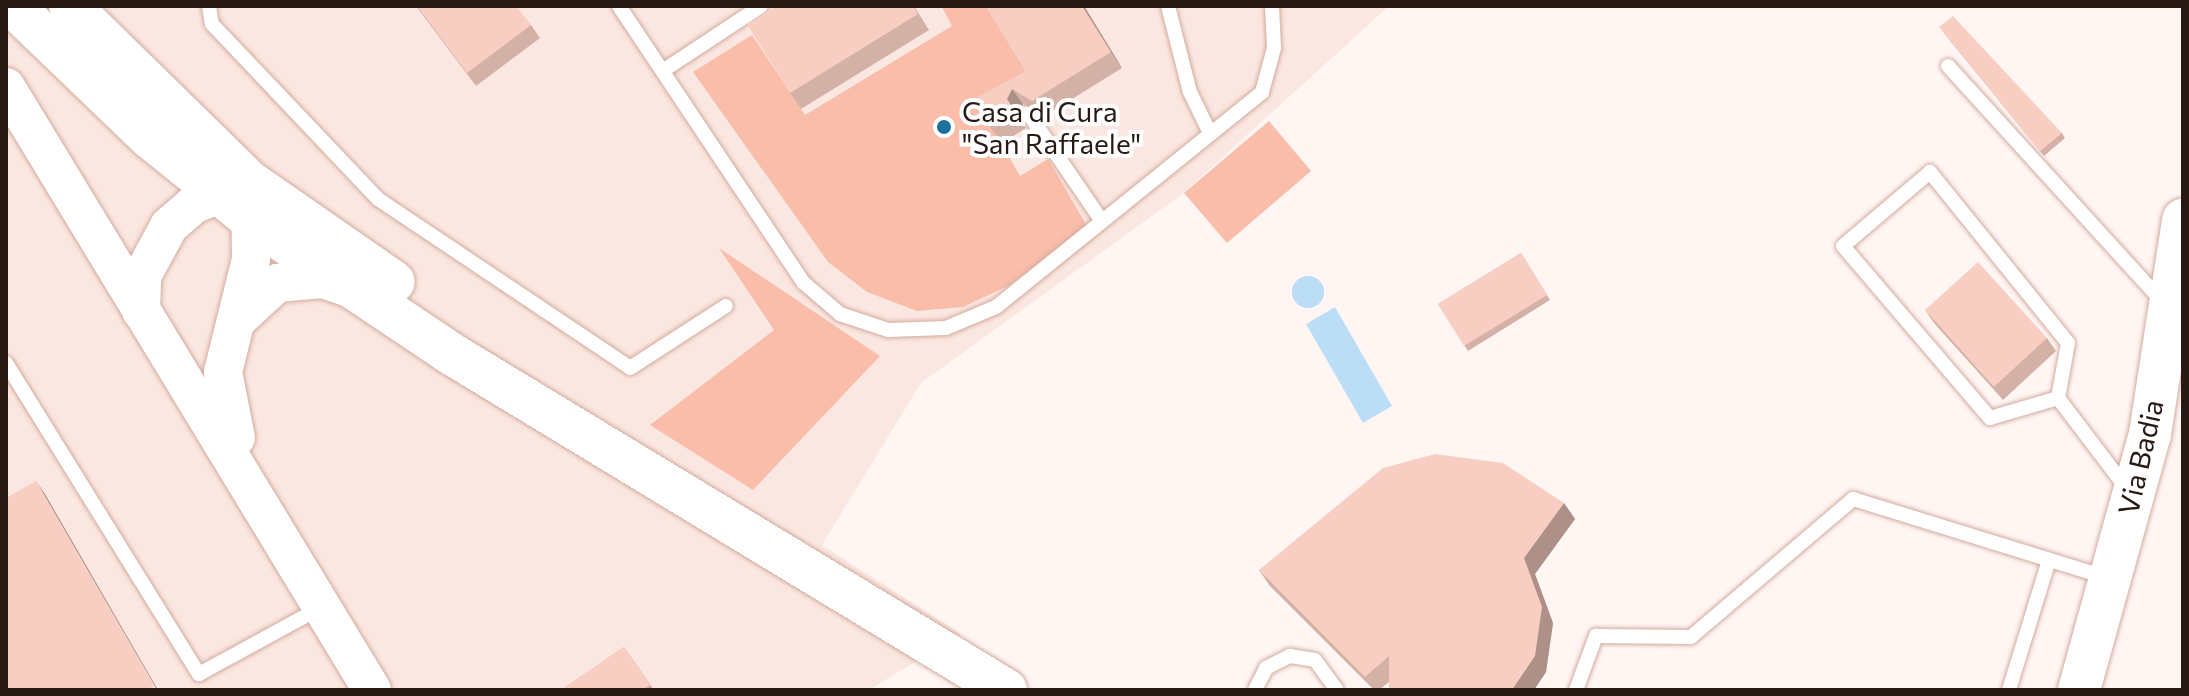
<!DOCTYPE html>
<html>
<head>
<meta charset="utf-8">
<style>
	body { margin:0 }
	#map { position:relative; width:2189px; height:696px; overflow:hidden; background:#fff6f4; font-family:Commissioner,sans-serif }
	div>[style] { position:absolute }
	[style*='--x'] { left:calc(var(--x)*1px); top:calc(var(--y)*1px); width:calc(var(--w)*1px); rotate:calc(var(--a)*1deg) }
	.built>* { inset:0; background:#fbe7e1 }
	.green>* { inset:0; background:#f9bda9 }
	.water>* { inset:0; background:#bbddf6 }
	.round { border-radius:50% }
	.roads { filter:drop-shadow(0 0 2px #d2ab9e) drop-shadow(0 0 2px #d2ab9e) }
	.service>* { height:14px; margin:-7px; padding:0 7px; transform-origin:7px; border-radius:7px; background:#fff }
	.tertiary>* { height:38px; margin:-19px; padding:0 19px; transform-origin:19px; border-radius:19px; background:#fff }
	.secondary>* { height:42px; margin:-21px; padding:0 21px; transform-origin:21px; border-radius:21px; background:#fff }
	.wall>* { inset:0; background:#d4b1a6 }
	.shaded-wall>* { inset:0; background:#ad9087 }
	.building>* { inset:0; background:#f7cec1 }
	.dots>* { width:22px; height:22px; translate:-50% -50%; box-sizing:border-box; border:4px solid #fff; border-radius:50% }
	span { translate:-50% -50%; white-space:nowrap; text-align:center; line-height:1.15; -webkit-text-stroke:8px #fff; paint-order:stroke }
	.poi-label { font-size:28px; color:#271914 }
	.left { translate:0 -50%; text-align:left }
	.street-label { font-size:28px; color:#271914 }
	.frame { position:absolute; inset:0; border:8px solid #271914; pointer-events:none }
</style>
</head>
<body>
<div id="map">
	<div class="built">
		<div style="clip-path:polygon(6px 6px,1389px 6px,1181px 195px,921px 383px,822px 545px,961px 634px,869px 690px,6px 690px)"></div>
	</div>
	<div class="green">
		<div style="clip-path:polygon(986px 6px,1035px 84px,986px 116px,1020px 176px,1048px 159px,1087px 226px,1010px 285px,963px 307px,917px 311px,867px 292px,828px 262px,693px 72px,752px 35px,805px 115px,952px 26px,942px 7px)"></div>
		<div style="clip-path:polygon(1269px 121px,1311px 171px,1227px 243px,1184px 193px)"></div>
		<div style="clip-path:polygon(719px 248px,880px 356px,753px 490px,650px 425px,774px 330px)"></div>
	</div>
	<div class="water">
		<div class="round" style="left:1292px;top:276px;width:32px;height:32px"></div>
		<div style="clip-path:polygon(1335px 307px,1392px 406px,1363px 423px,1306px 324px)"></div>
	</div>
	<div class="roads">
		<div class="service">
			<div style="--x:209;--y:6;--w:18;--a:81"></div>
			<div style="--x:212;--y:24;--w:241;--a:46.5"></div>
			<div style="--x:378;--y:199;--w:303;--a:33.8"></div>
			<div style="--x:630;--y:368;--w:114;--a:-32.9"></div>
			<div style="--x:619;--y:6;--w:333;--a:56.3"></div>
			<div style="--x:804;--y:283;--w:48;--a:40.7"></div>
			<div style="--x:840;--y:314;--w:51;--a:18.4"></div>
			<div style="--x:888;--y:330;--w:58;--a:-2"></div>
			<div style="--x:946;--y:328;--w:54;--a:-22.8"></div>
			<div style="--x:996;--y:307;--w:342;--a:-38.9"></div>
			<div style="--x:1262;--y:92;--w:46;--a:-74.7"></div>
			<div style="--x:1274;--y:48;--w:42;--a:-92.7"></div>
			<div style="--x:1168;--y:6;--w:89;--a:75.7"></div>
			<div style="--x:1190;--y:92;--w:46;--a:64"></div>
			<div style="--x:1948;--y:66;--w:321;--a:47.7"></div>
			<div style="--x:664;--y:70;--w:116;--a:-33.4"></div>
			<div style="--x:1028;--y:113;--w:131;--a:55.6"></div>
			<div style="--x:6;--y:363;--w:366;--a:58.2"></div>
			<div style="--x:199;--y:674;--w:138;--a:-28.6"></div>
			<div style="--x:2058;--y:398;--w:56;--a:-79.7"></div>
			<div style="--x:2068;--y:343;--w:220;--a:-128.9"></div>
			<div style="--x:1930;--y:172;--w:114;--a:139.6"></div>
			<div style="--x:1843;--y:246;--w:226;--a:49.5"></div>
			<div style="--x:1990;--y:418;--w:71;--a:-16.4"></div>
			<div style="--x:2058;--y:398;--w:114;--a:52.8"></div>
			<div style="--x:1255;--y:690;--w:25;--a:-63"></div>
			<div style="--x:1266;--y:668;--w:27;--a:-27"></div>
			<div style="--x:1290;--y:656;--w:25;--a:9"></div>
			<div style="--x:1315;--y:660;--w:37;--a:54"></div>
			<div style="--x:1576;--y:690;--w:58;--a:-69.7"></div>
			<div style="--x:1596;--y:636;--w:95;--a:0.6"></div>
			<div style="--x:1691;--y:637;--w:213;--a:-40.4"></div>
			<div style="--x:1853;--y:499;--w:267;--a:17.2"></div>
			<div style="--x:2009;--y:690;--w:136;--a:-72.9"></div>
		</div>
		<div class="tertiary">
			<div style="--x:6;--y:87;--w:705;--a:58.74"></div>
			<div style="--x:141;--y:311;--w:35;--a:-88"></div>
			<div style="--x:142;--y:276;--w:57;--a:-61.6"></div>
			<div style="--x:169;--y:226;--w:32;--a:-41"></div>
			<div style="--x:193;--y:205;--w:61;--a:-22"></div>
			<div style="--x:250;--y:182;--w:77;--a:89.3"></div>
			<div style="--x:251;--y:259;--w:116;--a:103.9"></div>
			<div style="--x:223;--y:372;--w:67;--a:78.9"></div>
			<div style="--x:236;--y:321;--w:56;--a:-42.8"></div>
			<div style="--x:277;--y:283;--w:46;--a:-5"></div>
			<div style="--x:323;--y:279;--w:31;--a:19"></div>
		</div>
		<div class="secondary">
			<div style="--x:13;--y:6;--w:189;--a:43.9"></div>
			<div style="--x:149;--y:137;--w:134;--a:38.9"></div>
			<div style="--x:253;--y:221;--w:237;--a:33.8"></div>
			<div style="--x:450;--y:353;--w:650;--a:31.22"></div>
			<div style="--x:70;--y:6;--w:252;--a:44.4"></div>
			<div style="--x:250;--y:182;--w:175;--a:34.8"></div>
			<div style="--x:2079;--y:690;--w:266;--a:-74.5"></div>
			<div style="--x:2150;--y:434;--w:217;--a:-81.2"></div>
		</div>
	</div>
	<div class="wall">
		<div style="clip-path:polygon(416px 6px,531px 25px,540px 38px,476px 86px)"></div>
		<div style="clip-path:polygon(777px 6px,914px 6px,929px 30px,801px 109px,790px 93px)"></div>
		<div style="clip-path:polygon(985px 6px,1084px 6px,1122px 68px,1043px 117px,1023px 104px,1018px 115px,1026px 128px,1002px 143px,990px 127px,974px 99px,1025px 71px)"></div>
		<div style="clip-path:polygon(1943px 32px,2062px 133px,2065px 138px,2044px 156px)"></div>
		<div style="clip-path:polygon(1521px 253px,1550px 300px,1468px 351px,1438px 304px)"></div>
		<div style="clip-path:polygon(1925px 310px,2047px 338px,2056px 351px,2003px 400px,1934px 323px)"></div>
		<div style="clip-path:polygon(1564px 503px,1575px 519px,1535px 574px,1553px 623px,1546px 672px,1534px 690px,1389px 690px,1389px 682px,1379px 690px,1374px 690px,1270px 586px,1259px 570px)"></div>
		<div style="clip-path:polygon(624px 647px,654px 690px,561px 690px)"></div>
	</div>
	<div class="shaded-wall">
		<div style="clip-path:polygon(1082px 6px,1084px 6px,1122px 68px,1111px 52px)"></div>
		<div style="clip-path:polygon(1012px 89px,1023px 104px,1018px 115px,1026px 128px,1007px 99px)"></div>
		<div style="clip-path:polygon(36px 481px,45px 494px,158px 690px,157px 690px)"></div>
		<div style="clip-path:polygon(1564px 503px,1575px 519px,1535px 574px,1553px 623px,1546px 672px,1534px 690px,1512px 690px,1524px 558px)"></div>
	</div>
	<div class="building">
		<div style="clip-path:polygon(417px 6px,516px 6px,531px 25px,467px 73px)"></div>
		<div style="clip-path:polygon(777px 6px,913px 6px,918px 14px,790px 93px,747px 24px)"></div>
		<div style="clip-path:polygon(985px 6px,1082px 6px,1111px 52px,1032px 101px,1012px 89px,1007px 99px,1015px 112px,990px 127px,974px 99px,1025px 71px)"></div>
		<div style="clip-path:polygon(1953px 16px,2062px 133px,2040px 151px,1939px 27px)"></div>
		<div style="clip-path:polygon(1521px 253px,1547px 295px,1464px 346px,1438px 304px)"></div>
		<div style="clip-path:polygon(1978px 262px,2047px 338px,1994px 387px,1925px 310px)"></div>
		<div style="clip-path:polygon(1435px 454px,1503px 463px,1564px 503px,1524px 558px,1542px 607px,1535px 656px,1512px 690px,1389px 690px,1389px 656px,1365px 677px,1259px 570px,1383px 468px)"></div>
		<div style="clip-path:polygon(36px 481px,154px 686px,147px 690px,6px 690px,6px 498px)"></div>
		<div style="clip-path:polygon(624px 647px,650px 685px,643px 690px,561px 690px)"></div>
	</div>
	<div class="dots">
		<div style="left:944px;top:127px;background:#1d71a1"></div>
	</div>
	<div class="poi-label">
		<span class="left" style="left:962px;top:127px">Casa di Cura<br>"San Raffaele"</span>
	</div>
	<div class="street-label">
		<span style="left:2140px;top:457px;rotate:-77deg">Via Badia</span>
	</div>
	<div class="frame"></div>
</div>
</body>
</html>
